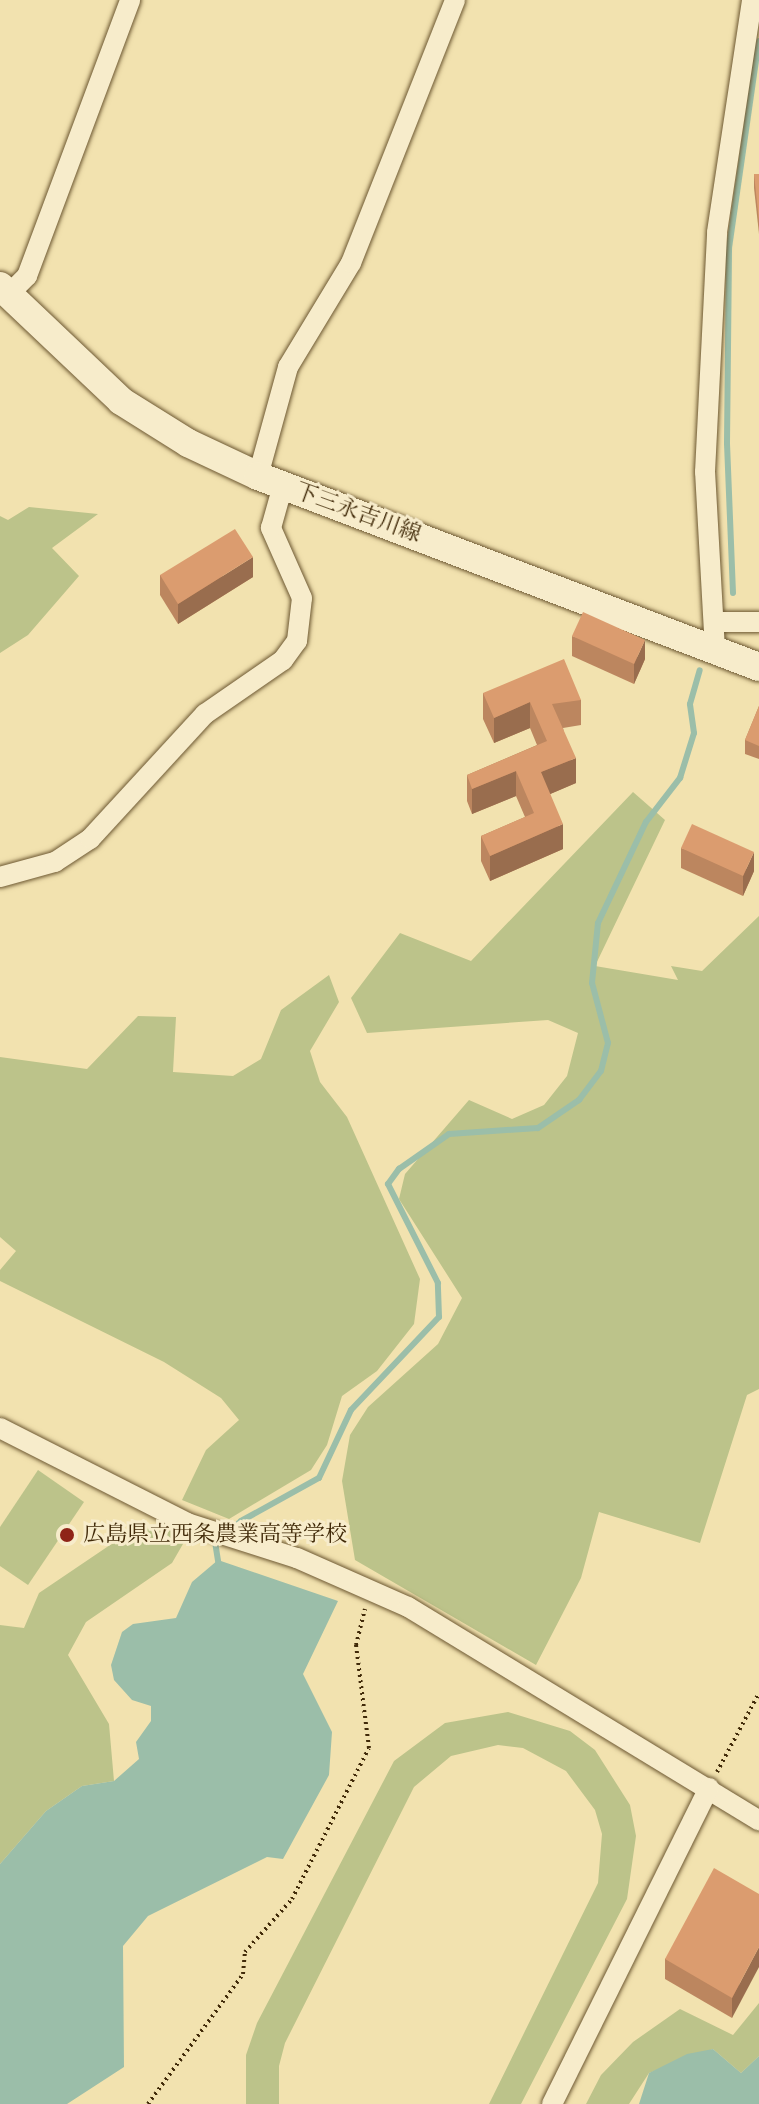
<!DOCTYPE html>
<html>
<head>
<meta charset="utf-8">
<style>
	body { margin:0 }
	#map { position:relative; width:759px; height:2104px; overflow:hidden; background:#f2e2af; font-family:"IM FELL French Canon","Noto Serif JP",serif }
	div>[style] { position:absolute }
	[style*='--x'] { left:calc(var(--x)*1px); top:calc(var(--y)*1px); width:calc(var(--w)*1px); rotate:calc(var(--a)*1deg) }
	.green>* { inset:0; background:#bcc38a }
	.water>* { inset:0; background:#9bbea9 }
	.stream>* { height:6px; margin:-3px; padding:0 3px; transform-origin:3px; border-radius:3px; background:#9bbea9 }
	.path>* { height:4px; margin-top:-2px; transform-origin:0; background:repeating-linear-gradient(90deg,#412a09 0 2px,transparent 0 6px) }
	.roads { filter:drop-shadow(0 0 2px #6d5832) drop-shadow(0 0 2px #6d5832) }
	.minor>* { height:20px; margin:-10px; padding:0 10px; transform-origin:10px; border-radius:10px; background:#f7eccb }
	.secondary>* { height:28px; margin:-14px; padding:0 14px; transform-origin:14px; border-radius:14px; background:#f7eccb }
	.wall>* { inset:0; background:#bc865f }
	.shaded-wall>* { inset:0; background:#996d4e }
	.building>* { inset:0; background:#db9c6f }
	.dots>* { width:22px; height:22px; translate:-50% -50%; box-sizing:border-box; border:4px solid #f7eccb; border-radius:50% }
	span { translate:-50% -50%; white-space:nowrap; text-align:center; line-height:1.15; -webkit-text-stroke:6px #f7eccb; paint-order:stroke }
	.street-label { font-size:22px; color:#412a09 }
	.poi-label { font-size:22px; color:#412a09 }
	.left { translate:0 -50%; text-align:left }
</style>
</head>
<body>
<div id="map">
	<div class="green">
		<div style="clip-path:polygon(29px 507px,98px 514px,52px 548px,79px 576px,28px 635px,0 653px,0 516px,8px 520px)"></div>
		<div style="clip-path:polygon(633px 792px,665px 820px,595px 966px,678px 980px,671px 966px,702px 971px,759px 916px,759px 1389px,747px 1395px,700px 1543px,599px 1512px,581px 1578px,536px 1665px,355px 1560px,342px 1481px,350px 1435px,368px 1407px,438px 1344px,462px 1298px,399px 1199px,405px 1174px,469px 1100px,512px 1119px,544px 1105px,567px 1076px,578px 1033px,548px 1020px,367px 1033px,351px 998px,400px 933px,471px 961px)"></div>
		<div style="clip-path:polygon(329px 975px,339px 1002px,310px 1051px,320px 1082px,347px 1117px,420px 1279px,414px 1324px,377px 1371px,342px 1396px,327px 1445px,311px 1470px,229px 1519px,182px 1500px,206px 1450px,239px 1420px,221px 1398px,164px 1362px,0 1281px,0 1270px,16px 1251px,0 1237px,0 1057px,87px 1069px,138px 1016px,176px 1017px,173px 1072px,233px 1076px,261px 1059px,281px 1010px)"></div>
		<div style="clip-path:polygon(38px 1470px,84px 1502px,28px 1585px,0 1566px,0 1527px)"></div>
		<div style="clip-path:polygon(156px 1525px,187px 1537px,172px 1563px,86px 1622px,68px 1655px,109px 1724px,114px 1781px,82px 1786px,46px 1811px,0 1864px,0 1625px,24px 1628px,39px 1593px,110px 1545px)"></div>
		<div style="clip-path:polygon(508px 1712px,570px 1731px,595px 1750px,630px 1805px,636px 1836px,627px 1899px,521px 2104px,489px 2104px,598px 1883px,602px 1834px,595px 1810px,566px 1771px,523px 1748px,498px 1745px,451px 1756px,414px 1787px,285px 2043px,279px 2066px,279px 2104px,246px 2104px,246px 2055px,257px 2023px,394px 1761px,445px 1723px)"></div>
		<div style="clip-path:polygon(759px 2003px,759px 2056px,741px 2073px,713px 2049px,649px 2073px,629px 2104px,586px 2104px,601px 2075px,633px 2042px,680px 2009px,733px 2035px)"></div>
	</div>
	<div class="water">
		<div style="clip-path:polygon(218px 1560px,338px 1601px,303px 1674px,332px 1732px,329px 1775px,283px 1859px,267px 1857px,148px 1916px,123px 1946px,124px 2067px,67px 2104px,0 2104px,0 1864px,46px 1811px,82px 1786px,114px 1781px,139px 1759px,136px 1742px,151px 1721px,151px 1706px,132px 1700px,114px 1680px,111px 1665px,122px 1632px,133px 1624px,176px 1618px,192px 1582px)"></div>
		<div style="clip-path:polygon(713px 2049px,741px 2073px,759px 2056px,759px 2104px,639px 2104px,649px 2073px,687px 2054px)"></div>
	</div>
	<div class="stream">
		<div style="--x:733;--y:593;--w:150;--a:-92.3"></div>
		<div style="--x:727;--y:443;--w:195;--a:-89.4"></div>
		<div style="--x:729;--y:248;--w:209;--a:-81.8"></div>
		<div style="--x:219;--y:1567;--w:24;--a:-99"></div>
		<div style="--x:215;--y:1543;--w:34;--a:-40"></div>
		<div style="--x:241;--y:1521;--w:89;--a:-28.9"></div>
		<div style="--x:319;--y:1478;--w:75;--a:-64.8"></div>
		<div style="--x:351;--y:1410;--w:128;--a:-46.6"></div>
		<div style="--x:439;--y:1317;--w:34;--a:-92"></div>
		<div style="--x:438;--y:1283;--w:111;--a:-116.8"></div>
		<div style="--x:388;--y:1184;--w:19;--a:-54"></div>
		<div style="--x:399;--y:1169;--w:61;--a:-35"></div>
		<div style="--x:449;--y:1134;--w:89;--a:-3.9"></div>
		<div style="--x:538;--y:1128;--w:50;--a:-34.3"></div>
		<div style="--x:579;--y:1100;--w:36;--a:-53"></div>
		<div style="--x:601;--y:1071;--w:29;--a:-76"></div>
		<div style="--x:608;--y:1043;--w:62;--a:-104.9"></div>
		<div style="--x:592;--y:983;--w:60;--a:-84.3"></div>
		<div style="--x:598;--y:923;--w:112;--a:-64.6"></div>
		<div style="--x:646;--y:822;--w:56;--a:-52.3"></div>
		<div style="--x:680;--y:778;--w:47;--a:-72.7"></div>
		<div style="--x:694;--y:733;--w:29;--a:-98"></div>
		<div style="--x:690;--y:704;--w:35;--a:-74"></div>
	</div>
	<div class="path">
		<div style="--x:717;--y:1772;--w:89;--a:-62"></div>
		<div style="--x:148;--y:2104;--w:161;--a:-53.8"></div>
		<div style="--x:243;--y:1974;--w:22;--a:-85"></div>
		<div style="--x:245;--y:1952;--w:71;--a:-48.4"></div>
		<div style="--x:292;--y:1899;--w:169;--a:-63"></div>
		<div style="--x:369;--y:1748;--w:104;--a:-97.2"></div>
		<div style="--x:356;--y:1645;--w:37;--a:-76"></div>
	</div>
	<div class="roads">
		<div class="minor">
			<div style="--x:8;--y:295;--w:27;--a:-45"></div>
			<div style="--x:27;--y:276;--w:295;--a:-69.5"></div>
			<div style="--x:258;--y:476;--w:113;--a:-74.6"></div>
			<div style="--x:288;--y:367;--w:122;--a:-58.8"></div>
			<div style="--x:351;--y:263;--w:283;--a:-68.4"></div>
			<div style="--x:716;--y:622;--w:43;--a:0"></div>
			<div style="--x:715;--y:650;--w:178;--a:-93.2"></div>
			<div style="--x:705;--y:472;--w:240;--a:-87.1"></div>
			<div style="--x:717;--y:232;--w:235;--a:-81.4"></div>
			<div style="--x:0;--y:877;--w:57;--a:-15.3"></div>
			<div style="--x:55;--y:862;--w:42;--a:-33.3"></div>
			<div style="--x:90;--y:839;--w:170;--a:-47.4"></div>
			<div style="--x:205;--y:714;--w:95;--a:-34.7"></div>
			<div style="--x:283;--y:660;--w:24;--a:-54"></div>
			<div style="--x:297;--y:641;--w:43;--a:-83.4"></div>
			<div style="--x:302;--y:598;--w:77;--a:-113.9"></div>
			<div style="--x:271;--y:528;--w:45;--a:-74.4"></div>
			<div style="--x:0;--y:1428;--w:210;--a:26.9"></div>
			<div style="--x:187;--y:1523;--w:115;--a:17.7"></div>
			<div style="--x:297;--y:1558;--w:121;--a:23.8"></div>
			<div style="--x:408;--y:1607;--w:411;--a:31.3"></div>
			<div style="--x:552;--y:2104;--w:353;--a:-63.6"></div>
		</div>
		<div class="secondary">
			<div style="--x:0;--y:286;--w:167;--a:43.5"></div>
			<div style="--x:121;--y:401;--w:79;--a:32.1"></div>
			<div style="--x:188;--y:443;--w:77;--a:25.2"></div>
			<div style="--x:258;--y:476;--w:536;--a:20.87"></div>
		</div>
	</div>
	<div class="wall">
		<div style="clip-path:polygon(754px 174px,759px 174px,759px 234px,754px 188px)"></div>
		<div style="clip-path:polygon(160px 575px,253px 577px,178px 624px,160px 595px)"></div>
		<div style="clip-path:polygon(572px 636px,645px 659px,634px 684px,572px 656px)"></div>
		<div style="clip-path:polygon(483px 693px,581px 700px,581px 725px,563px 728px,576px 783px,550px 794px,563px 849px,490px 881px,481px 861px,481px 836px,525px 817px,516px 796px,472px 814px,467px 801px,467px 775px,537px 745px,530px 728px,494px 743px,483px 719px)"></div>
		<div style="clip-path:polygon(759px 706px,759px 759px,745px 754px,745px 740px)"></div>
		<div style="clip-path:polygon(681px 848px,754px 871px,743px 896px,681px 868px)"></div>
		<div style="clip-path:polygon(759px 1894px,732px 2018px,665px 1979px,665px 1959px)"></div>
	</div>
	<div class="shaded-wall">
		<div style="clip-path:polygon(253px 557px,253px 577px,178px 624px,178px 604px)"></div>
		<div style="clip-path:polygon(645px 640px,645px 659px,634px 684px,634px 664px)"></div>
		<div style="clip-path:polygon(530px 702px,530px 728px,494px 743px,494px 718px)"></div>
		<div style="clip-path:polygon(576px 758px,576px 783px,541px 798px,541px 772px)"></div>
		<div style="clip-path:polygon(516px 771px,516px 796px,472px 814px,472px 789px)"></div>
		<div style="clip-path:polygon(563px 824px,563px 849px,490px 881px,490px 856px)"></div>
		<div style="clip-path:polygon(754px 852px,754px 871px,743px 896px,743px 876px)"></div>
		<div style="clip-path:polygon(759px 1947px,759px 1967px,732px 2018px,732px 1998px)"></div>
	</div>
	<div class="building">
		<div style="clip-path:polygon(754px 174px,759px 174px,759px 221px)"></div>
		<div style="clip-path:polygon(235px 529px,253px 557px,178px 604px,160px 575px)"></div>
		<div style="clip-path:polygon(583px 612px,645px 640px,634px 664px,572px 636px)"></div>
		<div style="clip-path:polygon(564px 659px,581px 700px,552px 704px,576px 758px,541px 772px,563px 824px,490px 856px,481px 836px,534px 813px,516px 771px,472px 789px,467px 775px,547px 741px,530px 702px,494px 718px,483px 693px)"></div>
		<div style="clip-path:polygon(759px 706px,759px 746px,745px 740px)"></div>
		<div style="clip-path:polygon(692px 824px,754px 852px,743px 876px,681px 848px)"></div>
		<div style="clip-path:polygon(714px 1868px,759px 1894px,759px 1947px,732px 1998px,665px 1959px)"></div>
	</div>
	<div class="dots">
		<div style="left:67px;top:1535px;background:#8f2418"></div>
	</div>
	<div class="street-label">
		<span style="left:358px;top:513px;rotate:20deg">下三永吉川線</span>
	</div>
	<div class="poi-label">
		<span class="left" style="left:83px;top:1535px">広島県立西条農業高等学校</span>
	</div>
</div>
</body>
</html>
